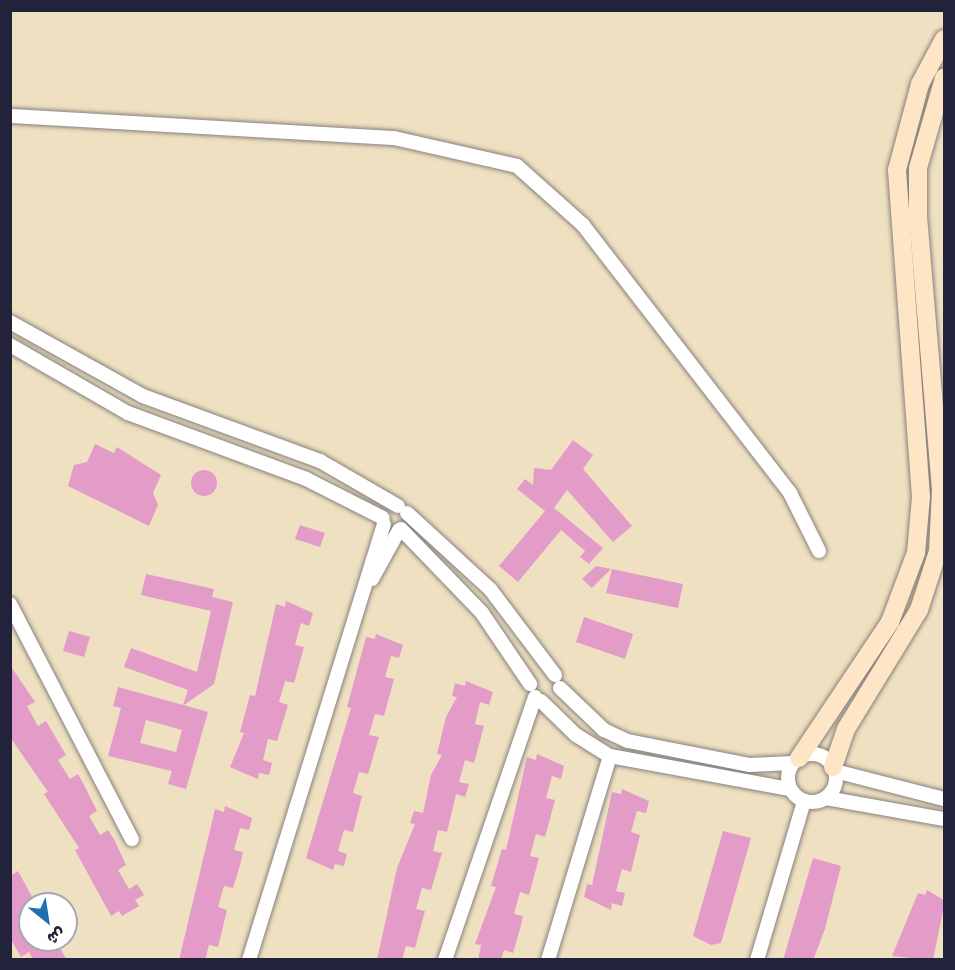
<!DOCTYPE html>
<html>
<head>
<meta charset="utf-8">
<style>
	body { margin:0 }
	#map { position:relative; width:955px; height:970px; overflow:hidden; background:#efe0c1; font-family:Itim,"Playpen Sans Arabic",sans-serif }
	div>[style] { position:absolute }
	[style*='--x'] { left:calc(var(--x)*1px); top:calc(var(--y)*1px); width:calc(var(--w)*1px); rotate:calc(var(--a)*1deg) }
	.building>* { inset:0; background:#e39cc8 }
	.round { border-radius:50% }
	.roads { filter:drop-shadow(0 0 2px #88817e) drop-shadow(0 0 2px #88817e) }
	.street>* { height:14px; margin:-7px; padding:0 7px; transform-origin:7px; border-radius:7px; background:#fff }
	.street>.ring { margin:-7px; padding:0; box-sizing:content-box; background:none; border:14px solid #fff; border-radius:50% }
	.secondary>* { height:18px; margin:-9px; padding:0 9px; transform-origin:9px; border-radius:9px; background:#fde5c5 }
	span { translate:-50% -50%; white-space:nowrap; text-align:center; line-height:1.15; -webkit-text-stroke:5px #fff; paint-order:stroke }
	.frame { position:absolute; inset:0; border:12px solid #22223b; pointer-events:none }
	.north { position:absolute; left:18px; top:892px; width:60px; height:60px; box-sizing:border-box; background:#fff; border:2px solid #a7a7b1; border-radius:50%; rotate:150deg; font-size:16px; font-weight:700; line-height:24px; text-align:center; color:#22223b }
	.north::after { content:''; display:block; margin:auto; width:21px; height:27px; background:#1f6fb2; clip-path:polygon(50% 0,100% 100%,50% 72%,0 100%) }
</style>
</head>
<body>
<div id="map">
	<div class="building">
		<div style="clip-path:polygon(573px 440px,593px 455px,583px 469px,632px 526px,613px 542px,567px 490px,554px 508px,603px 548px,589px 564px,580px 557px,585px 551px,561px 530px,518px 582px,499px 566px,545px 511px,517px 489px,525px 479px,533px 485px,534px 468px,551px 470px)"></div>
		<div style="clip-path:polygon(95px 444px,114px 453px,117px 447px,161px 475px,153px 493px,158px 505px,149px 526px,68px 486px,74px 465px,87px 462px)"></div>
		<div class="round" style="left:191px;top:470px;width:26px;height:26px"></div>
		<div style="clip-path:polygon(300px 525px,325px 533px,320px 547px,295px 539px)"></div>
		<div style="clip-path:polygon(596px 566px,611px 569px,592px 588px,582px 579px)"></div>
		<div style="clip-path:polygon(612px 569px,683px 584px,678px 608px,606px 593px)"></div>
		<div style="clip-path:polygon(evenodd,146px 574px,214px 589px,212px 597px,233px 602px,214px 684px,184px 705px,208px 712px,186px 789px,168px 784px,172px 771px,108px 756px,121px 708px,113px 706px,118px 687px,183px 705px,188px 690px,124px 667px,131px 648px,197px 672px,211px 611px,141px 595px,146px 574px,146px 720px,182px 730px,176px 752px,140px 743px,146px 720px)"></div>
		<div style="clip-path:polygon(286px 601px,313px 613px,309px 626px,301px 623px,295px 645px,304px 647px,294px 683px,285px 681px,279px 702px,288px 705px,277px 741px,268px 739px,263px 760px,272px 763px,269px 775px,259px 773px,258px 779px,230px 767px,244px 733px,240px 732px,250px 695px,255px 696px,276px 604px,285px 607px)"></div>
		<div style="clip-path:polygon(584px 617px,633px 634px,625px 659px,576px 642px)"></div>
		<div style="clip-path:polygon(69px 631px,90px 637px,84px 657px,63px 651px)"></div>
		<div style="clip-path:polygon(376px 634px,403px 645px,399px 658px,391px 656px,385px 677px,394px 679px,384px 716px,375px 714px,369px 735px,379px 737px,368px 774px,359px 772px,353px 793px,362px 796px,353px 832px,344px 830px,338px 851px,347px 854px,344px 866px,335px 864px,333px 870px,306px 858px,351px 708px,347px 707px,366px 637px,375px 639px)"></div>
		<div style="clip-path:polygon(10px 665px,35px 702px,27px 706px,38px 726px,46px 721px,66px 755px,58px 760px,70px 779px,78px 774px,84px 785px,97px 811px,89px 816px,100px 835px,108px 830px,115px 841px,126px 865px,118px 870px,129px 889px,137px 884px,144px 895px,135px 900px,139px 906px,122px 916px,119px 911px,111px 916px,75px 850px,79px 848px,44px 794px,48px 792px,10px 737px)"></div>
		<div style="clip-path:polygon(466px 681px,493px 692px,489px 705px,480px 702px,475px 724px,484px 726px,474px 763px,465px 760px,459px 782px,469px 784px,465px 797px,456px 794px,447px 832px,438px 830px,433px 851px,442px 853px,431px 890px,422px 888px,416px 909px,425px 911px,415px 948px,406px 946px,402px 960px,377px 960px,397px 868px,415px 824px,410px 823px,414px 811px,423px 813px,431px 775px,442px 755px,437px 754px,446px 717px,457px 697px,452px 696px,455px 683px,465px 686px)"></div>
		<div style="clip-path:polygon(537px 754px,564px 766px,561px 779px,552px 776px,546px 798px,555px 800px,545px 837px,536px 834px,530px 856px,539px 858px,529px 895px,520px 892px,514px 914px,523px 916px,520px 929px,513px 953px,504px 950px,501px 960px,478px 960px,481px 945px,475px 944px,496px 887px,491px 886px,502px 849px,506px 850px,527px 757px,536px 760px)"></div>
		<div style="clip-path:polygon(622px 789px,649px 801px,646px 813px,637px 811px,631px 832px,640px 835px,631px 872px,622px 869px,616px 891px,625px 893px,622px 906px,612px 903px,611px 910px,584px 897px,587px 884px,592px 885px,612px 792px,621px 794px)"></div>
		<div style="clip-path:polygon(225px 806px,252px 818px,249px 830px,240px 828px,234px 850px,243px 852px,240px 865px,233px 888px,224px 886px,218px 907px,227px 910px,218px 947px,209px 945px,205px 960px,179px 960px,215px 809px,224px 812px)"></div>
		<div style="clip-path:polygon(723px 831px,751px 838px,721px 943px,711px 945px,693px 936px)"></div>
		<div style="clip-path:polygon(813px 858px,841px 866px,825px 929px,813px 960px,783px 960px)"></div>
		<div style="clip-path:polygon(18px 871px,36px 904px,30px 904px,30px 940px,55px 940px,67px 960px,33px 960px,29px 952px,21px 957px,10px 938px,10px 876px)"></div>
		<div style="clip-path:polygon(927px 890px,945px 901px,933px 960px,892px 956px,918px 893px,925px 895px)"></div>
	</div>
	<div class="roads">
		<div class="street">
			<div style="--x:10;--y:116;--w:385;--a:3.3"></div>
			<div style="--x:394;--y:138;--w:126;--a:12.8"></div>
			<div style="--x:517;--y:166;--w:89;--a:41.8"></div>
			<div style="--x:583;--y:225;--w:339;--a:52.3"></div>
			<div style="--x:790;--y:493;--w:65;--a:63.4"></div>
			<div style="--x:10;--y:322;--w:152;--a:29.1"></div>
			<div style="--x:143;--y:396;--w:189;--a:20.2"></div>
			<div style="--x:320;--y:461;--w:90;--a:30"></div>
			<div style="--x:10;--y:345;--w:136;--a:30"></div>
			<div style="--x:128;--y:413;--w:190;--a:20.3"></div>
			<div style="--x:306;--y:479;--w:86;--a:26.9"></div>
			<div style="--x:407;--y:513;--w:113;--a:42.5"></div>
			<div style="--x:490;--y:589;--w:108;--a:52.9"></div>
			<div style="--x:401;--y:529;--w:117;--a:46"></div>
			<div style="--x:482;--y:613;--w:86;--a:55.9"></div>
			<div style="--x:372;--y:579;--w:56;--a:-61.1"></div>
			<div style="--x:10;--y:604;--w:265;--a:62.6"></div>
			<div style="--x:560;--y:688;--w:61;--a:43.7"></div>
			<div style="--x:604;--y:730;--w:26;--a:25"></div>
			<div style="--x:628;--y:741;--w:123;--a:11.2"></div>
			<div style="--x:749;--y:765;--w:44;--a:-2.6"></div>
			<div style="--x:541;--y:701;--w:49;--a:44.2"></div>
			<div style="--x:576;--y:735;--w:40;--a:32"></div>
			<div style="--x:610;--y:756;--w:183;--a:10.4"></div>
			<div class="ring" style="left:788px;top:754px;width:34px;height:34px"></div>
			<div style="--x:835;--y:771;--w:113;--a:14.4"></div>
			<div style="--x:826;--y:798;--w:120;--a:10.1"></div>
			<div style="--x:249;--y:960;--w:456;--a:-72.8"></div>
			<div style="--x:445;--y:960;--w:278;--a:-71.1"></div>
			<div style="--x:548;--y:960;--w:213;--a:-73.1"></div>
			<div style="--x:757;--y:960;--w:166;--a:-73.5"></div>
		</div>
		<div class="secondary">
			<div style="--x:799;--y:758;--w:164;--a:-56.2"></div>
			<div style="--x:890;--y:622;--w:74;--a:-69.4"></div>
			<div style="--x:916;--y:553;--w:56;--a:-84.9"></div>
			<div style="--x:921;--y:497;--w:328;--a:-94.2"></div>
			<div style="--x:897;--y:170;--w:89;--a:-75"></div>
			<div style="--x:920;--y:84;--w:51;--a:-61.9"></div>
			<div style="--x:833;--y:767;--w:40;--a:-71.1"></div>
			<div style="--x:846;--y:729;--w:140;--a:-58.5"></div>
			<div style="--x:919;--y:610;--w:62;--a:-72.1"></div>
			<div style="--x:938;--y:551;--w:61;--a:-87.2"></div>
			<div style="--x:941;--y:490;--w:275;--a:-94.8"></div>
			<div style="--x:918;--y:216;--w:48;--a:-90"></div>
			<div style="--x:918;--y:168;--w:94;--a:-73.9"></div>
		</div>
	</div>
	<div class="frame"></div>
	<div class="north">ش</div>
</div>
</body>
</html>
